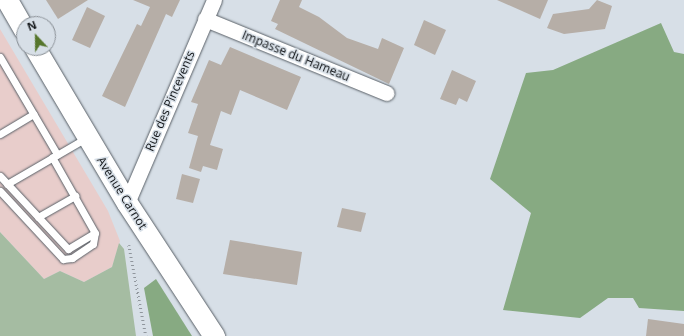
<!DOCTYPE html>
<html>
<head>
<meta charset="utf-8">
<style>
	body { margin:0 }
	#map { position:relative; width:684px; height:336px; overflow:hidden; background:#d7dfe7; font-family:"Open Sans",sans-serif }
	div>[style] { position:absolute }
	[style*='--x'] { left:calc(var(--x)*1px); top:calc(var(--y)*1px); width:calc(var(--w)*1px); rotate:calc(var(--a)*1deg) }
	.commercial>* { inset:0; background:#e8cdcb }
	.green>* { inset:0; background:#a5bca2 }
	.forest>* { inset:0; background:#87aa82 }
	.building>* { inset:0; background:#b6aea7 }
	.path>* { height:2.5px; margin-top:-1.25px; transform-origin:0; background:repeating-linear-gradient(90deg,#90969d 0 1px,transparent 0 4px) }
	.roads { filter:drop-shadow(0 0 1px #596067) drop-shadow(0 0 1px #596067) }
	.service>* { height:7px; margin:-3.5px; padding:0 3.5px; transform-origin:3.5px; border-radius:3.5px; background:#fff }
	.minor>* { height:15px; margin:-7.5px; padding:0 7.5px; transform-origin:7.5px; border-radius:7.5px; background:#fff }
	.secondary>* { height:21px; margin:-10.5px; padding:0 10.5px; transform-origin:10.5px; border-radius:10.5px; background:#fff }
	span { translate:-50% -50%; white-space:nowrap; text-align:center; line-height:1.15; -webkit-text-stroke:3px #d7dfe7; paint-order:stroke }
	.street-label { font-size:12px; color:#121518 }
	.north { position:absolute; left:16px; top:16px; width:40px; height:40px; box-sizing:border-box; background:#d7dfe7; border:1px solid #888e94; border-radius:50%; rotate:338deg; font-size:11px; font-weight:700; line-height:16px; text-align:center; color:#121518 }
	.north::after { content:''; display:block; margin:auto; width:14px; height:18px; background:#56762c; clip-path:polygon(50% 0,100% 100%,50% 72%,0 100%) }
</style>
</head>
<body>
<div id="map">
	<div class="commercial">
		<div style="clip-path:polygon(0 29px,108px 211px,120px 241px,112px 267px,84px 282px,60px 271px,44px 279px,0 232px)"></div>
	</div>
	<div class="green">
		<div style="clip-path:polygon(0 232px,44px 279px,60px 271px,84px 282px,112px 267px,119px 243px,124px 249px,136px 336px,0 336px)"></div>
	</div>
	<div class="forest">
		<div style="clip-path:polygon(661px 23px,674px 52px,684px 54px,684px 311px,639px 308px,633px 298px,608px 298px,580px 318px,503px 310px,531px 213px,490px 179px,526px 73px,553px 70px)"></div>
		<div style="clip-path:polygon(156px 279px,192px 336px,153px 336px,144px 288px)"></div>
	</div>
	<div class="building">
		<div style="clip-path:polygon(46px 0,88px 0,58px 19px)"></div>
		<div style="clip-path:polygon(133px 0,180px 0,172px 17px,166px 14px,125px 107px,102px 96px,137px 24px,141px 26px,150px 7px)"></div>
		<div style="clip-path:polygon(280px 0,302px 0,299px 7px,319px 17px,347px 38px,378px 49px,382px 38px,404px 48px,389px 84px,275px 29px,278px 24px,271px 21px)"></div>
		<div style="clip-path:polygon(497px 0,548px 0,540px 19px)"></div>
		<div style="clip-path:polygon(597px 0,612px 6px,605px 29px,564px 34px,547px 28px,553px 14px,589px 9px)"></div>
		<div style="clip-path:polygon(87px 7px,105px 16px,90px 48px,72px 40px)"></div>
		<div style="clip-path:polygon(424px 20px,446px 30px,435px 55px,414px 45px)"></div>
		<div style="clip-path:polygon(230px 47px,301px 77px,287px 110px,240px 90px,231px 115px,221px 111px,210px 145px,223px 149px,217px 170px,203px 166px,201px 172px,189px 168px,198px 136px,188px 133px,198px 104px,191px 102px,209px 60px,221px 65px)"></div>
		<div style="clip-path:polygon(452px 70px,476px 81px,467px 102px,459px 98px,456px 105px,440px 99px)"></div>
		<div style="clip-path:polygon(182px 174px,200px 179px,193px 203px,176px 199px)"></div>
		<div style="clip-path:polygon(342px 208px,366px 213px,361px 232px,337px 227px)"></div>
		<div style="clip-path:polygon(230px 240px,302px 252px,297px 285px,223px 274px)"></div>
		<div style="clip-path:polygon(648px 319px,684px 324px,684px 336px,646px 336px)"></div>
	</div>
	<div class="path">
		<div style="--x:129;--y:245;--w:93;--a:79.4"></div>
	</div>
	<div class="roads">
		<div class="service">
			<div style="--x:0;--y:57;--w:113;--a:59.6"></div>
			<div style="--x:0;--y:134;--w:39;--a:-31"></div>
			<div style="--x:0;--y:176;--w:100;--a:47"></div>
			<div style="--x:68;--y:249;--w:31;--a:-31"></div>
			<div style="--x:95;--y:233;--w:87;--a:-119.5"></div>
			<div style="--x:7;--y:184;--w:91;--a:-30.2"></div>
			<div style="--x:0;--y:191;--w:93;--a:47.2"></div>
			<div style="--x:63;--y:259;--w:9;--a:-6"></div>
			<div style="--x:72;--y:258;--w:25;--a:-34"></div>
			<div style="--x:93;--y:244;--w:11;--a:-80"></div>
			<div style="--x:38;--y:217;--w:43;--a:-29.6"></div>
		</div>
		<div class="minor">
			<div style="--x:205;--y:19;--w:196;--a:22.2"></div>
			<div style="--x:127;--y:203;--w:221;--a:-66.8"></div>
		</div>
		<div class="secondary">
			<div style="--x:7;--y:0;--w:34;--a:60"></div>
			<div style="--x:35;--y:48;--w:180;--a:59.3"></div>
			<div style="--x:127;--y:203;--w:159;--a:56.8"></div>
		</div>
	</div>
	<div class="street-label">
		<span style="left:296px;top:56px;rotate:22deg">Impasse du Hameau</span>
		<span style="left:170px;top:101px;rotate:-67deg">Rue des Pincevents</span>
		<span style="left:122px;top:193px;rotate:58deg">Avenue Carnot</span>
	</div>
	<div class="north">N</div>
</div>
</body>
</html>
